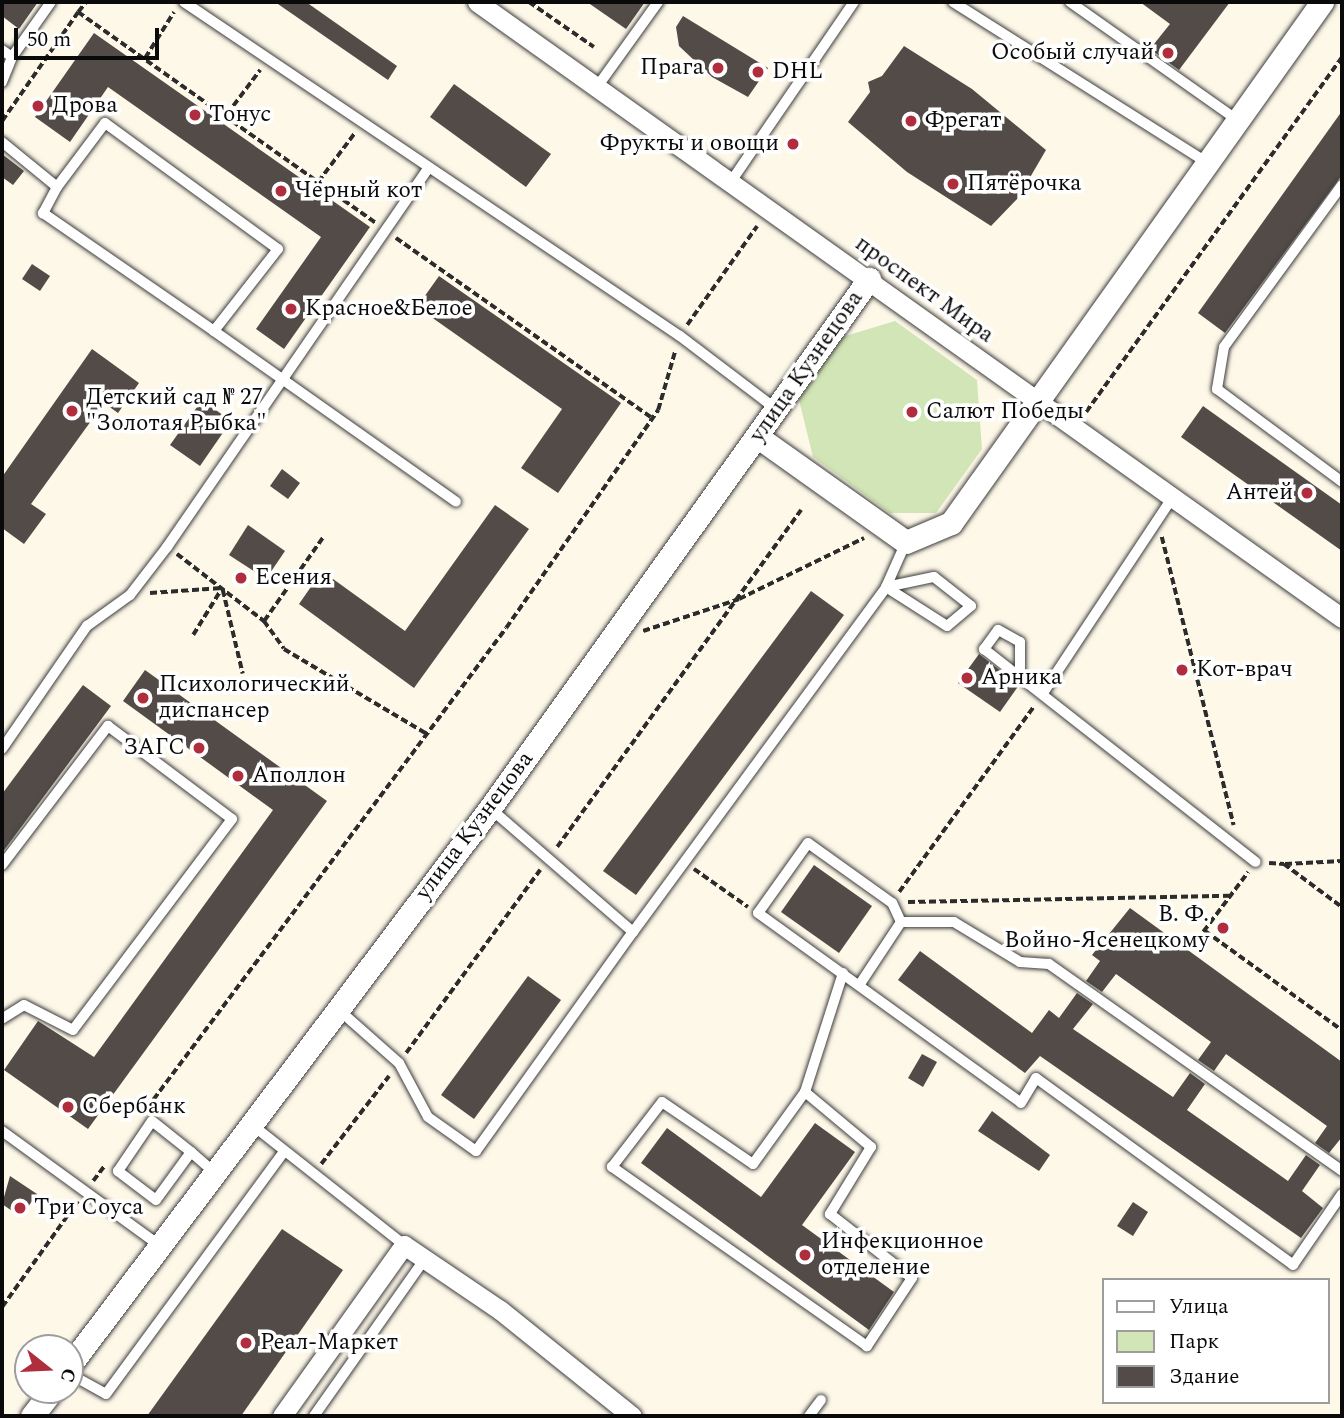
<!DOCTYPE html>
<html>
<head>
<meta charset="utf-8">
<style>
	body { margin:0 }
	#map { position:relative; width:1344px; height:1418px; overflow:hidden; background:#fef8e9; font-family:Spectral,serif }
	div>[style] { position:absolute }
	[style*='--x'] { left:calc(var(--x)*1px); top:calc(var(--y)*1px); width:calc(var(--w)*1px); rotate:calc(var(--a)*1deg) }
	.green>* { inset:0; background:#d2e5b6 }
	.building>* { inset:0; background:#524b47 }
	.path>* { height:3.5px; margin-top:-1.75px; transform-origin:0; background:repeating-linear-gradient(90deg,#2c2c2c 0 7px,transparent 0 10.5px) }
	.roads { filter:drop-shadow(0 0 2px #3d3d3d) drop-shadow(0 0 2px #3d3d3d) }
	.service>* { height:10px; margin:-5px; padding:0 5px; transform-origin:5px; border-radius:5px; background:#fff }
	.minor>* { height:19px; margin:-9.5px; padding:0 9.5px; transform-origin:9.5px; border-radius:9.5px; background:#fff }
	.tertiary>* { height:23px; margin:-11.5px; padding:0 11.5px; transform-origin:11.5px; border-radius:11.5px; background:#fff }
	.dots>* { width:19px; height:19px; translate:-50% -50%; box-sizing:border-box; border:4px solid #fff; border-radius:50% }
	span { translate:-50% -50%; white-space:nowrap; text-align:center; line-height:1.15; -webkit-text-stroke:7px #fff; paint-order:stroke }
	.poi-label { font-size:23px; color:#0a0a0a }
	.right { translate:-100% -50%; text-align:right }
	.left { translate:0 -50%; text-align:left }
	.street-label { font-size:23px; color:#0a0a0a }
	.frame { position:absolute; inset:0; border:4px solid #0a0a0a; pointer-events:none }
	.legend { position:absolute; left:1102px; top:1278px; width:228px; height:126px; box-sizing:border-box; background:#fff; border:2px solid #9d9d9d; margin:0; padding:9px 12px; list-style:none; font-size:21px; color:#0a0a0a }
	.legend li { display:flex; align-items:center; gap:14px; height:35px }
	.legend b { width:35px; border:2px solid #9d9d9d }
	.north { position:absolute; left:14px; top:1334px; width:70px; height:70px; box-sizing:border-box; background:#fff; border:2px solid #9d9d9d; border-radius:50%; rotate:108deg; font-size:19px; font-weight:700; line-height:28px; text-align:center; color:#0a0a0a }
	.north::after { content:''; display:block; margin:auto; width:24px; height:32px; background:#af2d3d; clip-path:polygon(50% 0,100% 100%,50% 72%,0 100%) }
	.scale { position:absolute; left:14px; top:28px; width:145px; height:32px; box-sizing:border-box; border:4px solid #0a0a0a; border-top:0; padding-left:9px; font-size:21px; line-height:24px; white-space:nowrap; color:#0a0a0a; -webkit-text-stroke:5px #fff; paint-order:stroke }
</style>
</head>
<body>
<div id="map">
	<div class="green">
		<div style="clip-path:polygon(895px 321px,977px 380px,982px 449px,936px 513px,890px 513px,813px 457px,799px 400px,842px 337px)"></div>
	</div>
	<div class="building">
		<div style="clip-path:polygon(2px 2px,38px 2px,19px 29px,2px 16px)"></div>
		<div style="clip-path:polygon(275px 2px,306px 2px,397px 66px,388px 80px)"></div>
		<div style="clip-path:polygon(587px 2px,645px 2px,626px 29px)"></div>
		<div style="clip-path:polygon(1140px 2px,1230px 2px,1179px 70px,1150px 49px,1170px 24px)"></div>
		<div style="clip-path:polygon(683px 16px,768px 68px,748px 97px,712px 77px,679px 46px,676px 27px)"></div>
		<div style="clip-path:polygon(94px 33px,370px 227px,284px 349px,256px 329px,321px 237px,108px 87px,70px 142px,35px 117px)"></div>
		<div style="clip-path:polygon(904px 46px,972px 89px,1046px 150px,1018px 198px,991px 226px,907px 172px,848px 122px,870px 92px,868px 82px,882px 76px)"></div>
		<div style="clip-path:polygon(454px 84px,551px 154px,526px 187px,430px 117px)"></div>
		<div style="clip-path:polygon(1342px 111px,1342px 175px,1225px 333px,1198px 313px)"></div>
		<div style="clip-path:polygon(2px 154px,24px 171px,13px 185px,2px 177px)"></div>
		<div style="clip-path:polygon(32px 264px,50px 276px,40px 291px,22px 279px)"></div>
		<div style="clip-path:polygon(439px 276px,621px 403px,558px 493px,521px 468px,562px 409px,417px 307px)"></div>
		<div style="clip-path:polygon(92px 349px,139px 383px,118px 413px,104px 403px,31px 504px,46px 514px,24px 544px,2px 528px,2px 477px)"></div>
		<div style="clip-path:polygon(202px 400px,231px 421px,200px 466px,170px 445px)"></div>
		<div style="clip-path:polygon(1203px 406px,1342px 505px,1342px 551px,1181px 437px)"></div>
		<div style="clip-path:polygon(282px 469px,300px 483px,288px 499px,270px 486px)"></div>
		<div style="clip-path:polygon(495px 505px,529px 529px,414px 688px,299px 604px,322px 571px,405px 631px)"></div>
		<div style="clip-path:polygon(248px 525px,285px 551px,266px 579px,229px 555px)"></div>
		<div style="clip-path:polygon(811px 591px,844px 615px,636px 895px,603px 871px)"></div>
		<div style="clip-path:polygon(979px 654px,1019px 685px,1000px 712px,958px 683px)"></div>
		<div style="clip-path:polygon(145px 670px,327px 801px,88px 1129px,4px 1070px,38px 1021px,94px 1057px,273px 810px,123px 701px)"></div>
		<div style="clip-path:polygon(83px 685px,111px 706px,2px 853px,2px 794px)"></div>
		<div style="clip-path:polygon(814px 865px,872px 906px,839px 953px,781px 912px)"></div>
		<div style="clip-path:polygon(1130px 908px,1342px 1062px,1342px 1137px,1329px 1153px,1315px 1143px,1327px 1126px,1226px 1054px,1214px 1071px,1198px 1060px,1211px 1042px,1116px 974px,1102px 992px,1086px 981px,1100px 961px,1092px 955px)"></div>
		<div style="clip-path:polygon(920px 951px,1032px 1033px,1049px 1010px,1059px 1018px,1077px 993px,1093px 1004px,1073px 1029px,1173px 1097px,1190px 1073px,1205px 1084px,1187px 1110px,1288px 1181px,1306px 1155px,1320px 1165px,1302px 1191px,1323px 1208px,1301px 1238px,1040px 1056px,1025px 1073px,898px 980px)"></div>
		<div style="clip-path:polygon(528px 976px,561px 1000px,474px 1119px,441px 1095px)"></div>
		<div style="clip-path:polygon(922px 1054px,937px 1062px,923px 1087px,908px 1078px)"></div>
		<div style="clip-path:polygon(992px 1111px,1050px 1155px,1039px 1171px,978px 1131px)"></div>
		<div style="clip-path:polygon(815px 1123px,855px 1152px,802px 1225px,894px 1292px,869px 1330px,641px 1163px,667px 1128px,761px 1197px)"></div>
		<div style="clip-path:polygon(10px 1176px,37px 1194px,21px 1217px,2px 1204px)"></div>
		<div style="clip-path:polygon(1133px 1202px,1148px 1212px,1133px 1236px,1117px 1226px)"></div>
		<div style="clip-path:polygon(282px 1229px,343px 1270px,241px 1416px,147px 1416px)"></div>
	</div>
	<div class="path">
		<div style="--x:529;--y:2;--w:79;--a:34.7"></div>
		<div style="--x:78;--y:12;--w:13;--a:-51"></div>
		<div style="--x:145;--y:58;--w:54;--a:-57.8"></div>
		<div style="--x:227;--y:114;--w:55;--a:-53.1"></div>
		<div style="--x:2;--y:121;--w:133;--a:-55.1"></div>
		<div style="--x:78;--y:12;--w:365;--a:35.3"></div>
		<div style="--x:318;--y:182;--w:60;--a:-53.1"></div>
		<div style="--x:396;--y:238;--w:313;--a:35.1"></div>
		<div style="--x:687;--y:325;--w:121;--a:-54.7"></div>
		<div style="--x:1086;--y:412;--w:438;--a:-54.2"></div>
		<div style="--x:1162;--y:537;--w:297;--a:76"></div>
		<div style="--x:177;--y:554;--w:110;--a:37.6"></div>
		<div style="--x:264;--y:621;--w:104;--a:-54.8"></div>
		<div style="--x:223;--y:590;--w:86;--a:76.6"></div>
		<div style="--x:150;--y:593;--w:72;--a:-4"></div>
		<div style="--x:264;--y:621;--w:34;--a:54"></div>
		<div style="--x:284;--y:649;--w:166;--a:30.7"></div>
		<div style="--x:643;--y:631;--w:101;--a:-18.4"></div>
		<div style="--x:739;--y:599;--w:139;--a:-26"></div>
		<div style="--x:193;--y:635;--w:55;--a:-58.3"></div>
		<div style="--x:557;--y:847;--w:416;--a:-54.1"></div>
		<div style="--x:1269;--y:863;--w:15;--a:4"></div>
		<div style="--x:1284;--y:864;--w:72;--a:36.6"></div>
		<div style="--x:1285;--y:864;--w:57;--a:-3"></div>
		<div style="--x:694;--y:869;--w:66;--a:35.1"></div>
		<div style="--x:899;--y:892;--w:230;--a:-54"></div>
		<div style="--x:908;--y:902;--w:321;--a:-1.1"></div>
		<div style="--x:1205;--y:931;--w:169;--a:35.9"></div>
		<div style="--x:1197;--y:940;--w:85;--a:-53.1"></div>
		<div style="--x:406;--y:1053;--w:227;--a:-53.8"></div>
		<div style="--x:147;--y:1108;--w:599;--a:-53.21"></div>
		<div style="--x:506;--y:628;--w:266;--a:-55.1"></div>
		<div style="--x:658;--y:410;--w:61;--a:-73.9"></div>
		<div style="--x:321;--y:1164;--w:111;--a:-52.3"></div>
		<div style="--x:93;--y:1181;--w:20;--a:-53"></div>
		<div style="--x:2;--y:1307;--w:130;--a:-54.4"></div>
	</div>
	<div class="roads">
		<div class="service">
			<div style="--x:184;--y:2;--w:598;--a:33.96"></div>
			<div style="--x:680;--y:336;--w:121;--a:37.2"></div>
			<div style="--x:953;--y:2;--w:299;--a:32.3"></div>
			<div style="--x:1070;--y:2;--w:203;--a:35.2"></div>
			<div style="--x:2;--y:50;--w:12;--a:35"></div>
			<div style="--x:12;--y:57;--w:67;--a:-54.7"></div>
			<div style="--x:2;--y:82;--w:27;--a:-68"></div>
			<div style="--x:597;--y:87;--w:105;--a:-54.3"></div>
			<div style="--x:2;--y:142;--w:71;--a:39.3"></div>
			<div style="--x:57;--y:187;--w:80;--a:-53.1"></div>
			<div style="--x:105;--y:123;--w:214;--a:36.1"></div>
			<div style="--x:278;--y:249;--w:104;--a:128"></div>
			<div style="--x:214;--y:331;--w:296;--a:35.2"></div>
			<div style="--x:730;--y:183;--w:219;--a:-55.6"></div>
			<div style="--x:1342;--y:185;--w:200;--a:126.1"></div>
			<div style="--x:1224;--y:347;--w:43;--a:99.5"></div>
			<div style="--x:1217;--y:389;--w:156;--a:36.6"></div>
			<div style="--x:57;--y:187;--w:30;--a:118"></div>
			<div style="--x:43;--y:213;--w:208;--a:34.6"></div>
			<div style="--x:934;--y:577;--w:47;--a:38.1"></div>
			<div style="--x:971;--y:606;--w:31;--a:140"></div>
			<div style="--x:947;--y:626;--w:72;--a:-147.4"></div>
			<div style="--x:886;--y:587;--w:49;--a:-11.8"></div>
			<div style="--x:1020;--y:676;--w:34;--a:-90"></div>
			<div style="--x:1020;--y:642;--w:25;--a:-151"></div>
			<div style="--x:998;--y:630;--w:24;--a:126"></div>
			<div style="--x:984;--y:649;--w:345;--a:38.1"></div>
			<div style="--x:1043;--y:693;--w:234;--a:-56.5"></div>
			<div style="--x:2;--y:749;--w:150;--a:-55.4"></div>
			<div style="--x:87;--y:626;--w:53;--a:-35.8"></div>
			<div style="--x:130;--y:595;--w:61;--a:-52.4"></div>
			<div style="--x:167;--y:547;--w:458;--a:-55.4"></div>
			<div style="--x:2;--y:865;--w:175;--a:-52.7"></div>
			<div style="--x:108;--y:726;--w:155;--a:36.9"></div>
			<div style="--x:232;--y:819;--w:264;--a:127"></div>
			<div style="--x:73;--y:1030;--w:55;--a:-153"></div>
			<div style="--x:24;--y:1005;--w:26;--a:148"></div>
			<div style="--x:901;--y:922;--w:21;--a:-115"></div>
			<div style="--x:892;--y:903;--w:103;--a:-144.5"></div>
			<div style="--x:808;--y:843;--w:86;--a:125.5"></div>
			<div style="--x:758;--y:913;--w:324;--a:35.8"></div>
			<div style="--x:1021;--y:1103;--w:29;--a:-59"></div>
			<div style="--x:1036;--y:1078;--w:318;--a:36"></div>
			<div style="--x:1293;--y:1265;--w:86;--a:-55.4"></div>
			<div style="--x:633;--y:932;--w:428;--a:-53.7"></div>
			<div style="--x:886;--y:587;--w:49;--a:-66"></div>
			<div style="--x:860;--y:984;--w:74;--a:-56.5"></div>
			<div style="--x:901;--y:922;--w:53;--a:0"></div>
			<div style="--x:954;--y:922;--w:77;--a:31.2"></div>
			<div style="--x:1020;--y:962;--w:29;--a:4"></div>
			<div style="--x:1049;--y:964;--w:359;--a:35.2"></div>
			<div style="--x:339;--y:1010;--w:80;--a:41.5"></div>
			<div style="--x:399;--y:1063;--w:61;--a:61.8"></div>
			<div style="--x:428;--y:1117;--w:59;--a:35.3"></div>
			<div style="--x:476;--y:1151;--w:269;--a:-54.4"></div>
			<div style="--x:633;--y:932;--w:189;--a:-139.1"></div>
			<div style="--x:805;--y:1092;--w:86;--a:39.8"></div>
			<div style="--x:871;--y:1147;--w:79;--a:121.5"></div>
			<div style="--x:830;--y:1214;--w:104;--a:38"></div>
			<div style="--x:912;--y:1278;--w:82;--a:123.5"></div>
			<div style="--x:867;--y:1346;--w:312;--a:-144.9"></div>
			<div style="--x:612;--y:1167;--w:82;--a:-52.4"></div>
			<div style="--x:662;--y:1102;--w:110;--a:34.3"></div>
			<div style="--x:753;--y:1164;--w:89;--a:-54.2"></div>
			<div style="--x:805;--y:1092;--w:125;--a:-72.3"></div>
			<div style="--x:251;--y:1124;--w:195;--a:38.3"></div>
			<div style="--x:2;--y:1131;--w:195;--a:36"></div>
			<div style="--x:191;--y:1152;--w:59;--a:126.1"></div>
			<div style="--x:156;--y:1200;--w:48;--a:-142.7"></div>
			<div style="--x:118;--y:1171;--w:60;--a:-55.8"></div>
			<div style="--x:152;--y:1121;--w:50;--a:38.5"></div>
			<div style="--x:191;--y:1152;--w:30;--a:41"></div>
			<div style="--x:70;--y:1374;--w:41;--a:29.1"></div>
			<div style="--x:106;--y:1394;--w:299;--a:-53.7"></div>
			<div style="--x:314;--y:1416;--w:191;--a:-54.8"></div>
			<div style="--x:809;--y:1416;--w:20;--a:-53"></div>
		</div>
		<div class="minor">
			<div style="--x:477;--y:2;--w:1062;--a:35.46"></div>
			<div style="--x:282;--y:1416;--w:210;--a:-54.5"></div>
			<div style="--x:404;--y:1245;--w:116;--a:34.1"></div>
			<div style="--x:500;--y:1310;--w:169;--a:38.8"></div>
		</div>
		<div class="tertiary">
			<div style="--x:758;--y:437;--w:181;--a:35.4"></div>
			<div style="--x:906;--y:542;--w:49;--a:-22.9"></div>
			<div style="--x:951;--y:523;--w:640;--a:-54.55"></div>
			<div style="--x:70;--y:1365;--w:698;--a:-52.98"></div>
			<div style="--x:490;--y:808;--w:651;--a:-54.38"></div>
			<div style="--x:32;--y:1416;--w:33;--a:-52"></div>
		</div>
	</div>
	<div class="dots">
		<div style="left:1168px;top:53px;background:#af2d3d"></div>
		<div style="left:718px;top:68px;background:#af2d3d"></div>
		<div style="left:758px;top:72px;background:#af2d3d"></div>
		<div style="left:38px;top:106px;background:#af2d3d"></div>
		<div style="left:195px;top:115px;background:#af2d3d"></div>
		<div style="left:911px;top:121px;background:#af2d3d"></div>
		<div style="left:793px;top:144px;background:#af2d3d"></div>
		<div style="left:953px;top:184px;background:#af2d3d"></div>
		<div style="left:281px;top:191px;background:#af2d3d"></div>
		<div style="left:291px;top:309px;background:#af2d3d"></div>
		<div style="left:72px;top:411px;background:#af2d3d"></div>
		<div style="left:912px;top:412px;background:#af2d3d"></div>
		<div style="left:1307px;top:493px;background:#af2d3d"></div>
		<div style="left:241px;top:578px;background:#af2d3d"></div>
		<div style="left:1182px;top:670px;background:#af2d3d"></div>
		<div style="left:967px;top:678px;background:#af2d3d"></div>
		<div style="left:143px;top:698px;background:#af2d3d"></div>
		<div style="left:199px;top:748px;background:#af2d3d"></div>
		<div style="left:238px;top:776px;background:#af2d3d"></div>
		<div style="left:1223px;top:928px;background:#af2d3d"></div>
		<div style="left:68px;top:1107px;background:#af2d3d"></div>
		<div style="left:20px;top:1208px;background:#af2d3d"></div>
		<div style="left:805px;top:1255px;background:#af2d3d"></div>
		<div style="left:246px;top:1343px;background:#af2d3d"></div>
	</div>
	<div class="poi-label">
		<span class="right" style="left:1154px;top:53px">Особый случай</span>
		<span class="right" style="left:704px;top:68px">Прага</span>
		<span class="left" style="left:772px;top:72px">DHL</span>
		<span class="left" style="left:52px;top:106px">Дрова</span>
		<span class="left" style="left:209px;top:115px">Тонус</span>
		<span class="left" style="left:925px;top:121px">Фрегат</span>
		<span class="right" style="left:779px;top:144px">Фрукты и овощи</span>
		<span class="left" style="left:967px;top:184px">Пятёрочка</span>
		<span class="left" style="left:295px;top:191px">Чёрный кот</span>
		<span class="left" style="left:305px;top:309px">Красное&amp;Белое</span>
		<span class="left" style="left:86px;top:411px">Детский сад № 27<br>"Золотая Рыбка"</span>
		<span class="left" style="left:926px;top:412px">Салют Победы</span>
		<span class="right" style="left:1293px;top:493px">Антей</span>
		<span class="left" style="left:255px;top:578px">Есения</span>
		<span class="left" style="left:1196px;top:670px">Кот-врач</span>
		<span class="left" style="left:981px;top:678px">Арника</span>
		<span class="left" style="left:159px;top:698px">Психологический<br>диспансер</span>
		<span class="right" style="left:185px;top:748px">ЗАГС</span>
		<span class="left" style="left:252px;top:776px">Аполлон</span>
		<span class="right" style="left:1209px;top:928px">В. Ф.<br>Войно-Ясенецкому</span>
		<span class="left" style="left:82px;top:1107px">Сбербанк</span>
		<span class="left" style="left:34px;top:1208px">Три Соуса</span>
		<span class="left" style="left:821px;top:1255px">Инфекционное<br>отделение</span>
		<span class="left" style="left:260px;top:1343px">Реал-Маркет</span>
	</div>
	<div class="street-label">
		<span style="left:924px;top:290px;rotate:36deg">проспект Мира</span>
		<span style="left:807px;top:367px;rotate:-55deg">улица Кузнецова</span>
		<span style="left:475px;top:826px;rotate:-53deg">улица Кузнецова</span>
	</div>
	<div class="frame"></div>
	<ul class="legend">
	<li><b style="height:9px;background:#fff"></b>Улица</li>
	<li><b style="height:19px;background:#d2e5b6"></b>Парк</li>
	<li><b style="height:19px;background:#524b47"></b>Здание</li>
	</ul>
	<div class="north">С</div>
	<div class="scale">50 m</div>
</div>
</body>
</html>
